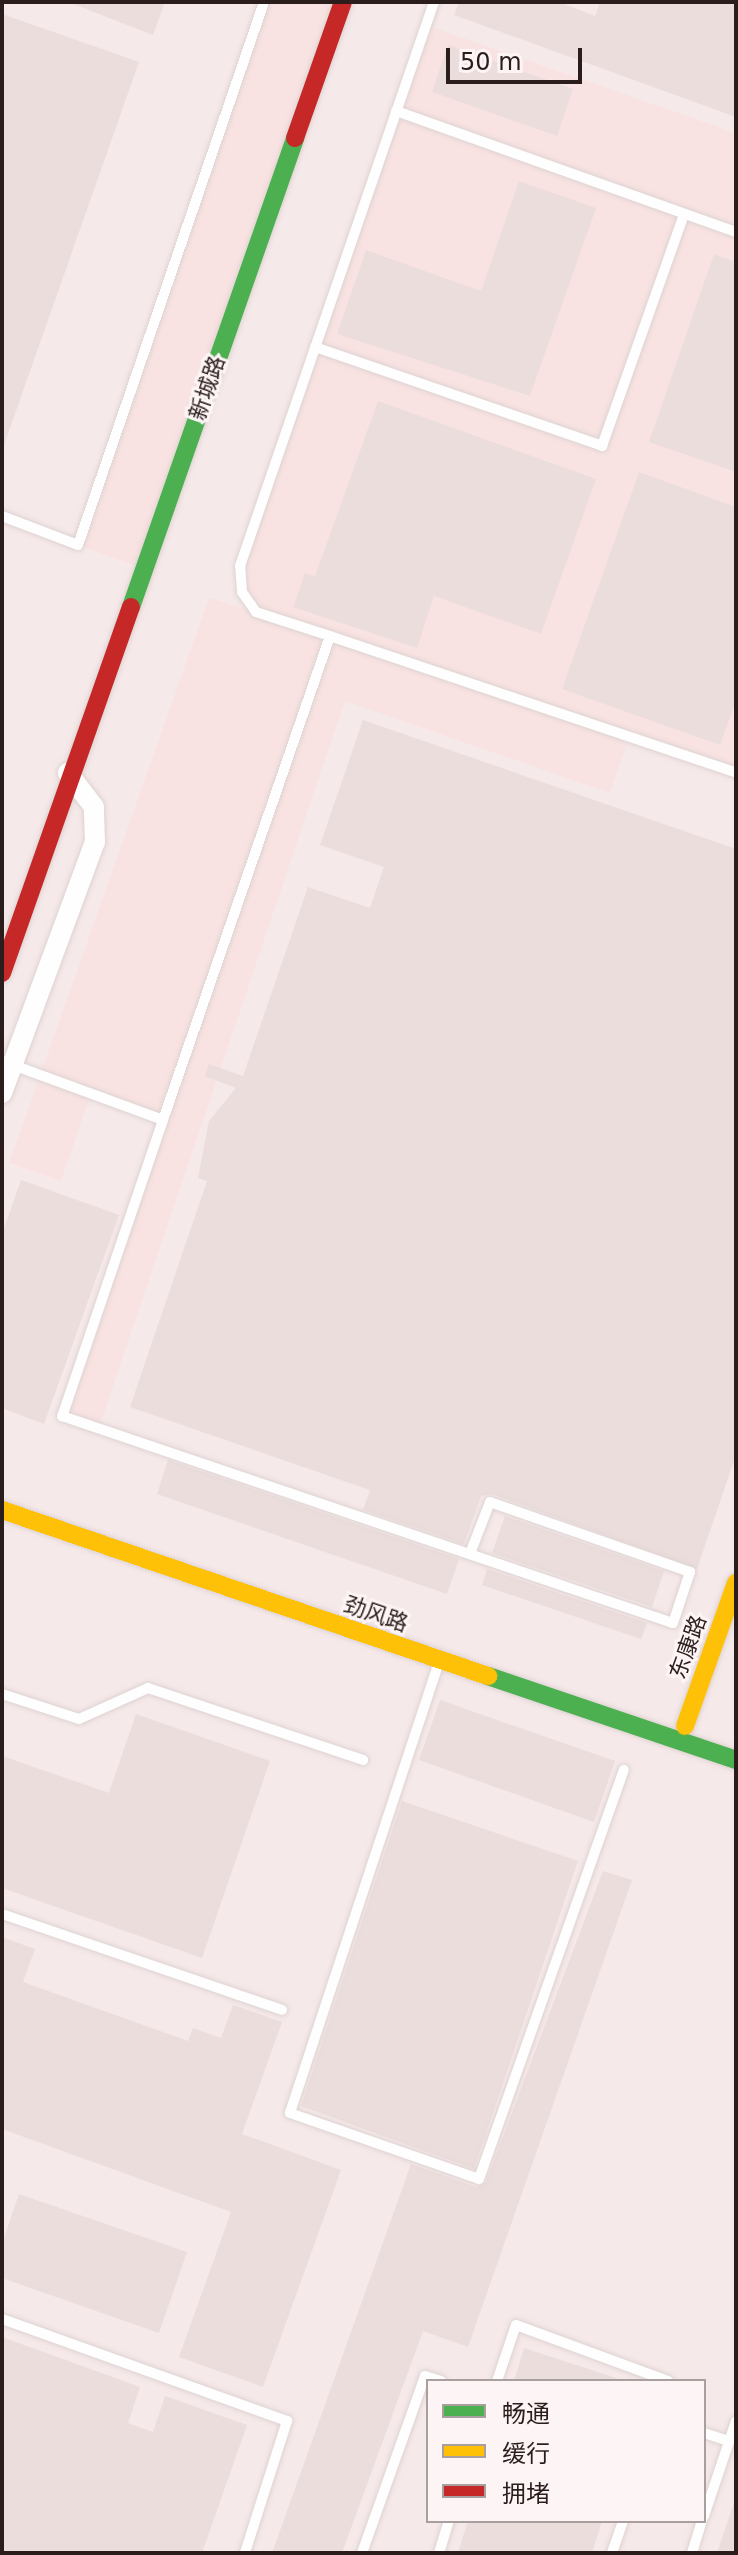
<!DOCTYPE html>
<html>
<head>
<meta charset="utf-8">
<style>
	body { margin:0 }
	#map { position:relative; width:738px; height:2555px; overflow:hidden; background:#fbf7f7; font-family:"DejaVu Sans","Noto Sans SC",sans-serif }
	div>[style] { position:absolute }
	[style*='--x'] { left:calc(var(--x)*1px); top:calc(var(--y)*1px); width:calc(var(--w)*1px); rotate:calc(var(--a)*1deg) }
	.built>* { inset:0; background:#f6e9e9 }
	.green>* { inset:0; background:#f9e3e2 }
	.building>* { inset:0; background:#ebdddc }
	.roads { filter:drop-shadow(0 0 2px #ddd3d2) drop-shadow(0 0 2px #ddd3d2) }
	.lane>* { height:10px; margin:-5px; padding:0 5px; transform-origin:5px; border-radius:5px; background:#fefefe }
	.street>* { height:20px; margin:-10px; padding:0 10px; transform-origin:10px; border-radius:10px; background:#fefefe }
	.fast>* { height:18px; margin:-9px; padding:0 9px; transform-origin:9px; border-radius:9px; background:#4caf50 }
	.slow>* { height:18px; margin:-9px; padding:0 9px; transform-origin:9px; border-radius:9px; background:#ffc107 }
	.jam>* { height:18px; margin:-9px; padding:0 9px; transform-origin:9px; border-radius:9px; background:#c62828 }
	span { translate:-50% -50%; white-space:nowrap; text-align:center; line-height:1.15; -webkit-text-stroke:6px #fdf5f5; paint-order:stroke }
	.street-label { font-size:22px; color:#2b1d1c }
	.frame { position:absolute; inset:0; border:4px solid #2b1d1c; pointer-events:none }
	.legend { position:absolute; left:426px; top:2379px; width:280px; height:144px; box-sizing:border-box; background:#fdf5f5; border:2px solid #a99f9e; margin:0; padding:10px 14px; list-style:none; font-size:24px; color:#2b1d1c }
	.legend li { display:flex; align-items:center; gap:16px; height:40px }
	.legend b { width:40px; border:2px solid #a99f9e }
	.scale { position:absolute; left:446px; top:48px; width:136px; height:36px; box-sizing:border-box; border:4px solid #2b1d1c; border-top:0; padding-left:10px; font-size:24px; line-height:28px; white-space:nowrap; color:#2b1d1c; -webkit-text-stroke:6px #fdf5f5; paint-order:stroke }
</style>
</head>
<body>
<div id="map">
	<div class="built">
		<div style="clip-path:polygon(evenodd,2px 2px,736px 2px,736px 2553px,2px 2553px,2px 2px,428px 2381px,704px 2381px,704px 2521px,428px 2521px,428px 2381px)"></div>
	</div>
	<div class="green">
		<div style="clip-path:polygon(264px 2px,343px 2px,144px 569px,78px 545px)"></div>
		<div style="clip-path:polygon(426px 25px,736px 133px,736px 773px,629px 737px,610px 793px,345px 701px,99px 1428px,62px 1416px,163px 1120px,91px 1094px,61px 1181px,9px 1163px,209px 598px,254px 611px,242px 592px,240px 566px)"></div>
	</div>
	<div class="building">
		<div style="clip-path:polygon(68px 2px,165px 2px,153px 35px)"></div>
		<div style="clip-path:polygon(459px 2px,559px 2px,595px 16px,600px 2px,736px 2px,736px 117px,454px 15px)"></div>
		<div style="clip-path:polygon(2px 14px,139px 62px,4px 445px,2px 445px)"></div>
		<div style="clip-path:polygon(448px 45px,573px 89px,557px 136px,432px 92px)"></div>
		<div style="clip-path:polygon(519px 181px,596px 208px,530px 396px,337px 334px,366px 250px,481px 291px)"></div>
		<div style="clip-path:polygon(714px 254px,736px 262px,736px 472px,649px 442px)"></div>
		<div style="clip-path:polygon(378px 401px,596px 479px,541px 634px,434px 596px,417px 648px,293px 607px,305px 573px,315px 576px)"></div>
		<div style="clip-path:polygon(639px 472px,736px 507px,736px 701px,720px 745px,562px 689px)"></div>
		<div style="clip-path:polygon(363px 720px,736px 849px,736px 1455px,697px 1569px,492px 1494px,481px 1496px,464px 1544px,363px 1510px,370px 1490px,130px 1407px,207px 1181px,198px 1178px,209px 1121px,236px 1088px,205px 1076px,209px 1064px,243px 1076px,308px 887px,370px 908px,384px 867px,320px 845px)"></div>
		<div style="clip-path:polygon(21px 1180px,119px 1215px,44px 1424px,2px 1408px,2px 1234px)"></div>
		<div style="clip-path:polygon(168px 1460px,459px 1559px,447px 1594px,157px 1494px)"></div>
		<div style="clip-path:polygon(505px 1516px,664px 1571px,652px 1607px,492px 1553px)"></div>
		<div style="clip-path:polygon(487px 1569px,647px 1623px,641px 1639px,482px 1585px)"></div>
		<div style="clip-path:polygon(440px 1700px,615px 1761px,594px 1822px,419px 1760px)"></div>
		<div style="clip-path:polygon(136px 1714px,270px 1761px,202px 1958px,2px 1888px,2px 1756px,109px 1793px)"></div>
		<div style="clip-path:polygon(402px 1801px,578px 1861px,474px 2169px,301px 2106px)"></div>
		<div style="clip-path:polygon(603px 1871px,632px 1880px,468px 2347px,423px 2331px,342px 2553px,272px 2553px,411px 2164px,476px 2187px,486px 2182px)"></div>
		<div style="clip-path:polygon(2px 1937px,35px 1949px,23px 1982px,188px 2041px,193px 2028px,221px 2038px,233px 2005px,282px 2022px,242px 2134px,341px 2170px,263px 2387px,179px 2357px,231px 2212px,2px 2129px)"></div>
		<div style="clip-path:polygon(19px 2194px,187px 2252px,159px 2333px,2px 2278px,2px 2244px)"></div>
		<div style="clip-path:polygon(2px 2337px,140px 2387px,128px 2423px,153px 2432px,165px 2396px,247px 2425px,202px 2553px,2px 2553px)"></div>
		<div style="clip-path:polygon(524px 2348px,616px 2378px,615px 2381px,514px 2381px)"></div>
		<div style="clip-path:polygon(734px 2503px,736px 2553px,717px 2553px)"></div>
		<div style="clip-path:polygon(468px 2521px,602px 2521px,592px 2553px,458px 2553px)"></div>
	</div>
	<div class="roads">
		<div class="lane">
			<div style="--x:396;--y:111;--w:361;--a:19.6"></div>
			<div style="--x:315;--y:347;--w:304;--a:19"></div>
			<div style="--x:602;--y:446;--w:246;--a:-70.5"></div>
			<div style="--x:2;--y:516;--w:81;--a:20.9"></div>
			<div style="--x:78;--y:545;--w:574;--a:-71.09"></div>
			<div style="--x:330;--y:636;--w:78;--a:-162"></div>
			<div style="--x:256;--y:612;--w:24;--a:-125"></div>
			<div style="--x:242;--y:592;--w:26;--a:-94"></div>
			<div style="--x:240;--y:566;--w:596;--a:-71.02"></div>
			<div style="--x:2;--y:1061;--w:171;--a:20.1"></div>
			<div style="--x:163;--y:1120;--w:313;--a:108.8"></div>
			<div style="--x:62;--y:1416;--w:645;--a:18.72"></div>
			<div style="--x:673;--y:1623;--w:54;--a:-71.6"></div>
			<div style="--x:690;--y:1572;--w:212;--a:-160.7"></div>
			<div style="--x:490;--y:1502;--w:53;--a:111.2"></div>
			<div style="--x:163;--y:1120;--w:512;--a:-70.96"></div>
			<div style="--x:330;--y:636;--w:428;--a:18.6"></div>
			<div style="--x:440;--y:1659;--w:478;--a:108.3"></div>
			<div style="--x:290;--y:2113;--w:200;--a:19.2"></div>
			<div style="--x:479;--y:2179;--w:434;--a:-70.5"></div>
			<div style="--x:2;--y:1694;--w:81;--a:18"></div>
			<div style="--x:79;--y:1719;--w:76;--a:-24.2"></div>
			<div style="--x:148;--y:1688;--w:227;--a:18.5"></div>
			<div style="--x:2;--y:1914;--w:296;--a:18.9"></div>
			<div style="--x:2;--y:2319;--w:303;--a:19.7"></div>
			<div style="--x:287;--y:2421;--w:139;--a:107.7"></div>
			<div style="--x:497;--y:2381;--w:59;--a:-71.3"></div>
			<div style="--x:516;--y:2325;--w:162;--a:20.2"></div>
			<div style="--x:704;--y:2433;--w:26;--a:18"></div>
			<div style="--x:704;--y:2516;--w:100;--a:-71.4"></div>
			<div style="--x:362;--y:2553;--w:188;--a:-70.4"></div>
			<div style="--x:425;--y:2376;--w:17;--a:17"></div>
			<div style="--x:439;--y:2553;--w:34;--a:-73"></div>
			<div style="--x:612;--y:2553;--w:34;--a:-71"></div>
			<div style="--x:692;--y:2553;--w:34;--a:-73"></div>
		</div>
		<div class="street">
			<div style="--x:2;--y:1093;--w:268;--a:-69.7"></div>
			<div style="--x:95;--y:842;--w:35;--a:-92"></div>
			<div style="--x:94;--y:807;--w:43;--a:-127.4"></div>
		</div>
		<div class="fast">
			<div style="--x:131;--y:607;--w:497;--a:-70.7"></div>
			<div style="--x:488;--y:1676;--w:262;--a:18.7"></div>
		</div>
		<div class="slow">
			<div style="--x:2;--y:1510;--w:514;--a:18.86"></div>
			<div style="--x:685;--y:1726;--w:152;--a:-70.4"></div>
		</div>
		<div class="jam">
			<div style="--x:295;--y:138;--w:144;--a:-70.6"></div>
			<div style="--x:2;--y:973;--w:388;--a:-70.6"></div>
		</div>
	</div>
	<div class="street-label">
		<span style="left:207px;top:388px;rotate:-71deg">新城路</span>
		<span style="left:376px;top:1614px;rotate:19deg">劲风路</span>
		<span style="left:688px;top:1647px;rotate:-70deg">东康路</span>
	</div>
	<div class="frame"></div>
	<ul class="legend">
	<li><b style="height:10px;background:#4caf50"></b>畅通</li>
	<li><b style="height:10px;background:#ffc107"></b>缓行</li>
	<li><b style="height:10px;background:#c62828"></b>拥堵</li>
	</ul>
	<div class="scale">50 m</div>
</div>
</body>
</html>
